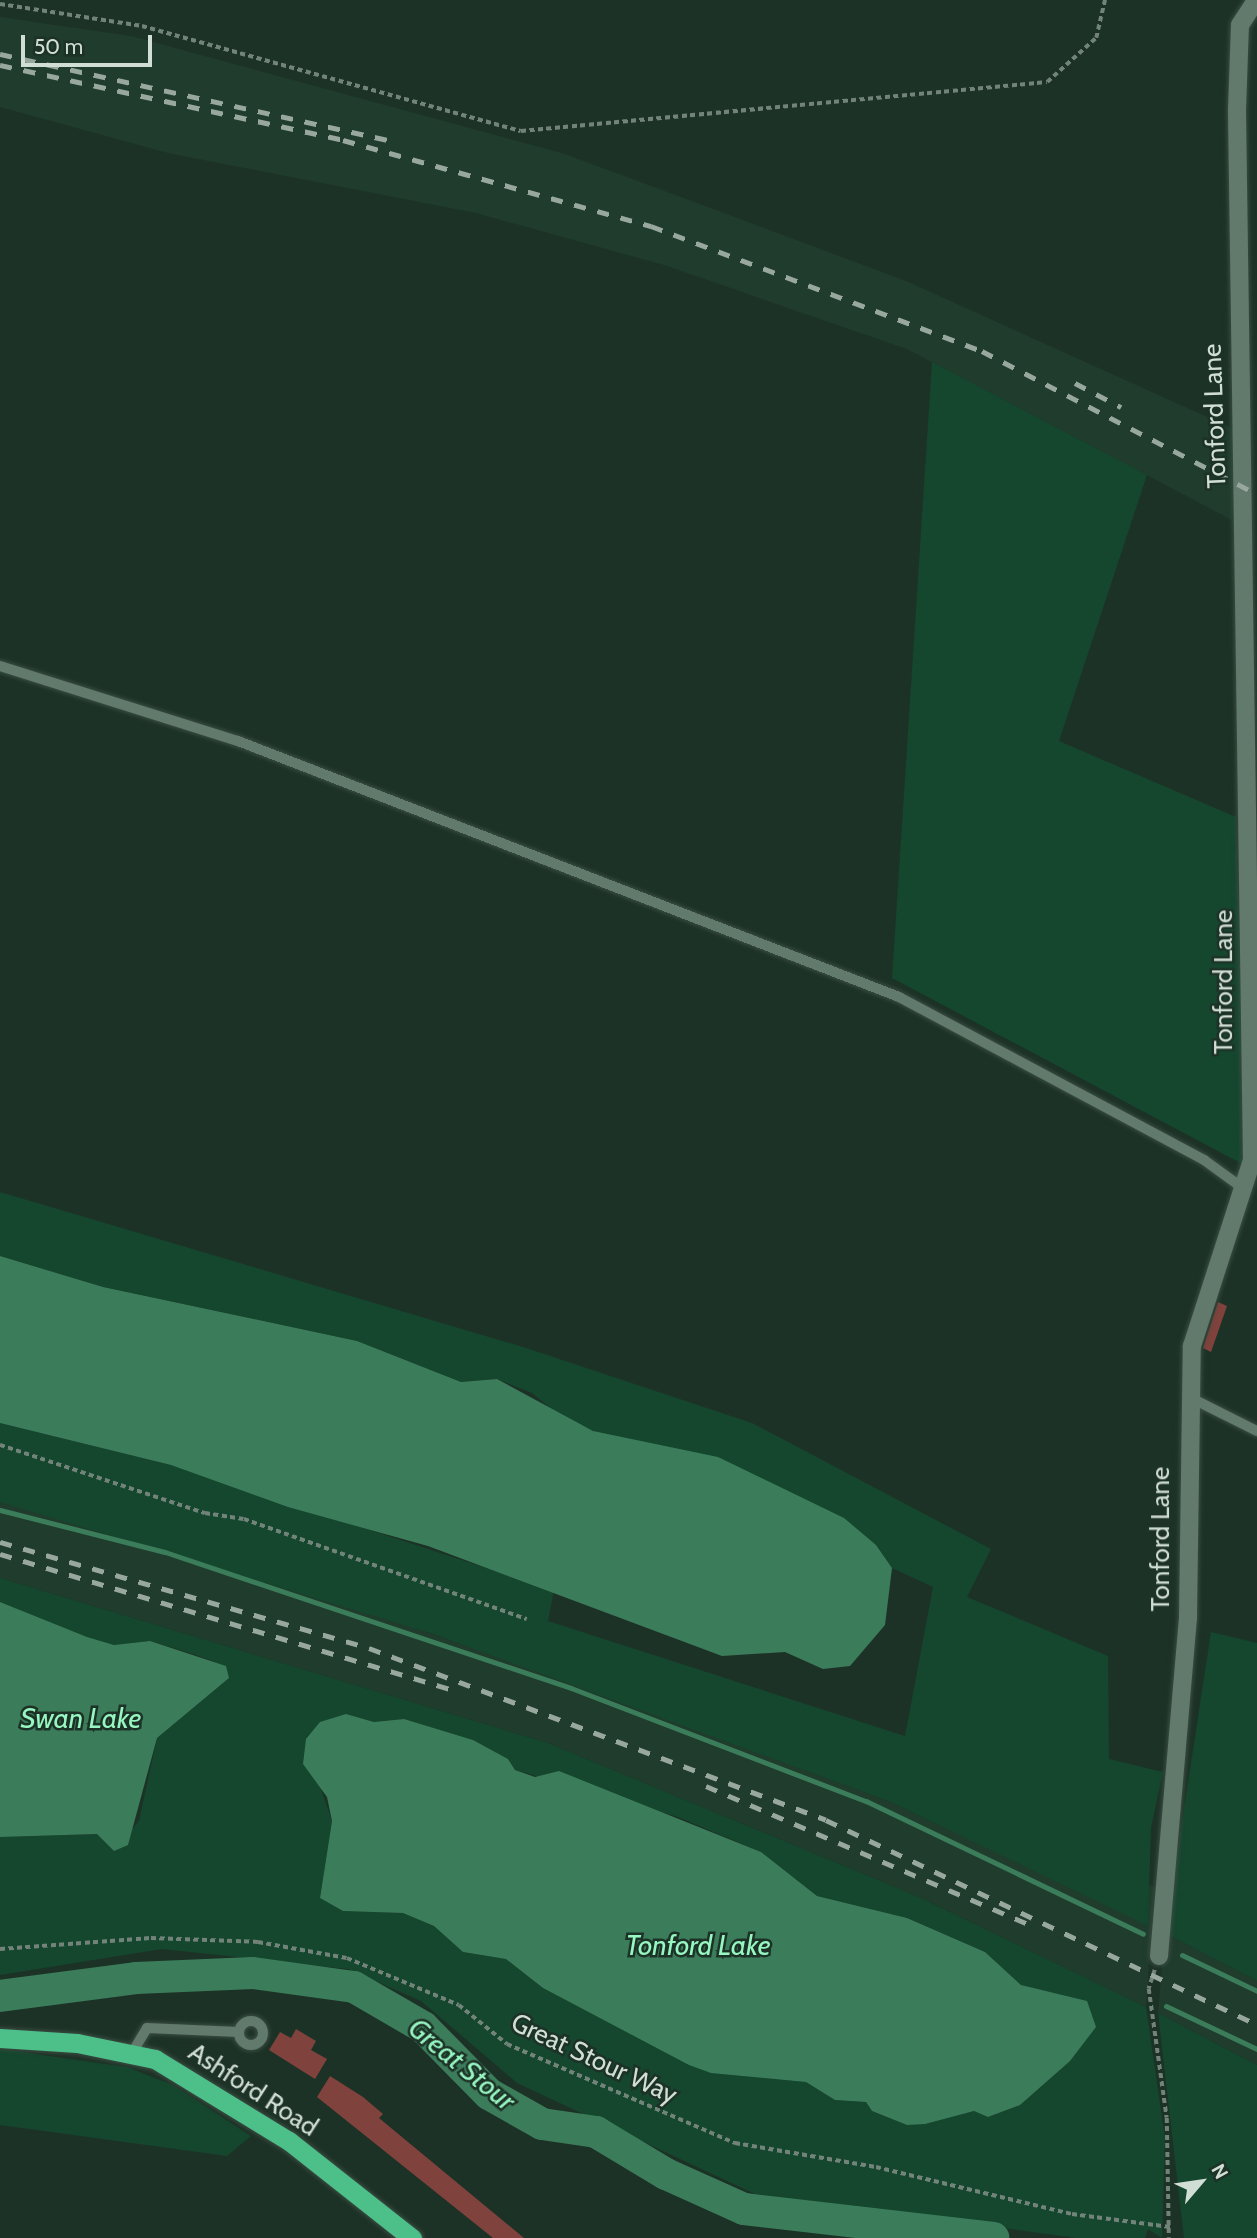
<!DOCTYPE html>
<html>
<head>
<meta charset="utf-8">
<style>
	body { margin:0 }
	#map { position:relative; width:1257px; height:2238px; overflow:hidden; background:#1d3226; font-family:Cabin,sans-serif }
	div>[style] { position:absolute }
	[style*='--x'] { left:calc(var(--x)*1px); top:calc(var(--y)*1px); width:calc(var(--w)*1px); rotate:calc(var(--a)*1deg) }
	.built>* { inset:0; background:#1f3c2c }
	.green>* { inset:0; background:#15462e }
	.water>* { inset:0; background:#3b7d5b }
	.stream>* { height:5px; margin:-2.5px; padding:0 2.5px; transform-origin:2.5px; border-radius:2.5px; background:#3b7d5b }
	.river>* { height:32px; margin:-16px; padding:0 16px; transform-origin:16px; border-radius:16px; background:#3b7d5b }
	.building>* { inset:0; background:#80423c }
	.path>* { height:3.5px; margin-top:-1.75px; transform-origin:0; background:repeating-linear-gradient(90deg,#728379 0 5px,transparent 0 8.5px) }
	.roads { filter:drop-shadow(0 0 2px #3a4d43) drop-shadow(0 0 2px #3a4d43) }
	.service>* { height:10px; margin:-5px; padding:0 5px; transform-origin:5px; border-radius:5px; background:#627a6c }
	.service>.ring { margin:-5px; padding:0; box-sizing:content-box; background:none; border:10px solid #627a6c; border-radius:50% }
	.minor>* { height:18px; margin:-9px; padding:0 9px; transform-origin:9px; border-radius:9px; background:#627a6c }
	.trunk>* { height:19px; margin:-9.5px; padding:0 9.5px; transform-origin:9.5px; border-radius:9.5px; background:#4dbf89 }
	.rail>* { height:5px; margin-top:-2.5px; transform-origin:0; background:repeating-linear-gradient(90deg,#98a89f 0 12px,transparent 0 24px) }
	span { translate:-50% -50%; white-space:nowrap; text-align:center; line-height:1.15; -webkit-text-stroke:5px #1d3226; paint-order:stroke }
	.street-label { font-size:26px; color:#d1ded6 }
	.water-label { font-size:28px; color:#97f7c2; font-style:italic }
	.north { position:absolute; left:1166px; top:2147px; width:70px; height:70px; -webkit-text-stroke:5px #1d3226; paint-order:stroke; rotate:61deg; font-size:19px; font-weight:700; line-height:28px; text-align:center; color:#d1ded6 }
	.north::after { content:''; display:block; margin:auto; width:24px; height:32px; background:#d1ded6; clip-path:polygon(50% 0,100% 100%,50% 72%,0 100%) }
	.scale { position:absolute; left:21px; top:35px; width:131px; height:32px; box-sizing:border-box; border:4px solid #d1ded6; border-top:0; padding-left:9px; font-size:21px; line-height:24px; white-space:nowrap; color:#d1ded6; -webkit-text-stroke:5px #1d3226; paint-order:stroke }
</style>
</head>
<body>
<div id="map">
	<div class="built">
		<div style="clip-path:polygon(0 17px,131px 36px,565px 154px,906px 281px,1236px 430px,1232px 520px,907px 349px,664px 265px,476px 213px,168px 153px,0 107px)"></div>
		<div style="clip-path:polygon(0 1501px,166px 1544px,488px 1653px,891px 1802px,1075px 1889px,1094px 1862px,1154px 1887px,1146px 2007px,919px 1897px,548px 1743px,0 1578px)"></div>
		<div style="clip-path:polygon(1165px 1933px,1257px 1981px,1257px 2065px,1158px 2013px)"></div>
	</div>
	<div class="green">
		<div style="clip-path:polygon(932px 362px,1147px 475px,1059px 741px,1236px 817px,1246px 1166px,892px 978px)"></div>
		<div style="clip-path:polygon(0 1192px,523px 1347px,752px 1423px,991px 1549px,967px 1597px,1108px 1656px,1109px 1759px,1163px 1772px,1151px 1828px,1148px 1926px,891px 1802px,433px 1634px,0 1502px,0 1423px,171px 1465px,554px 1590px,548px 1621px,905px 1736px,933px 1587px,892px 1568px,876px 1545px,564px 1419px,532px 1393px,497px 1379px,461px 1382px,357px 1341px,103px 1287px,0 1256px)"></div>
		<div style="clip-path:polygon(evenodd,0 1578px,548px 1743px,919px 1897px,1146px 2007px,1165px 2138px,1162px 2238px,1148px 2229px,1145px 2238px,1076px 2238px,755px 2194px,517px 2083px,421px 2001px,348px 1969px,162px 1949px,0 1975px,0 1837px,97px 1834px,114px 1851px,139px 1821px,157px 1738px,229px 1678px,225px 1666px,196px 1655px,150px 1641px,114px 1645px,86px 1637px,0 1602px,0 1578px,346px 1714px,374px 1722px,404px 1719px,473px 1740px,508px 1759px,515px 1770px,678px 1817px,761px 1852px,817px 1896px,907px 1918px,985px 1952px,1021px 1985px,1051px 1994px,1096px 2027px,1020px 2105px,988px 2117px,975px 2111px,907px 2125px,872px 2111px,866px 2102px,835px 2100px,806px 2082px,730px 2073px,662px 2050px,543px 1988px,506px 1959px,463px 1952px,434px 1926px,403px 1913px,343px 1911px,320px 1898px,332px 1821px,315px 1772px,346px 1714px)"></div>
		<div style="clip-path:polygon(1211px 1632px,1257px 1643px,1257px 1981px,1165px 1933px)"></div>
		<div style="clip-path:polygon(1158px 2013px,1257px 2065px,1257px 2238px,1184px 2238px)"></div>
		<div style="clip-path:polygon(0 2049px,127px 2067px,173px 2085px,251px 2136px,227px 2156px,0 2125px)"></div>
	</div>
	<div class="water">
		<div style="clip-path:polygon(0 1256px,103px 1287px,357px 1341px,461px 1382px,497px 1379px,593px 1431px,718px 1457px,844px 1518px,876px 1545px,892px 1568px,885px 1625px,850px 1666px,823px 1669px,785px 1652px,722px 1656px,428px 1546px,288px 1507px,171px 1465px,0 1423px)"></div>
		<div style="clip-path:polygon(0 1602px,87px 1637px,114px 1645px,150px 1641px,226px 1666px,229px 1678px,157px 1738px,128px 1845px,114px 1851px,97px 1834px,0 1837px)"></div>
		<div style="clip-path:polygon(346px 1714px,374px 1722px,404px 1719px,473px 1740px,508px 1759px,515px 1770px,535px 1777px,559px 1771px,761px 1852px,817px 1896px,907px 1918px,985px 1952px,1021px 1985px,1087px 2001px,1096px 2027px,1070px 2061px,1020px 2105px,988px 2117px,974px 2111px,925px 2124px,907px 2125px,872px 2111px,866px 2102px,835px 2100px,806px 2082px,711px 2073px,689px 2065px,543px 1988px,506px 1959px,463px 1952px,434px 1926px,403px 1913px,343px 1911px,320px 1898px,332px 1821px,327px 1797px,303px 1764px,306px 1739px,320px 1722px)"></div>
	</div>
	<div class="stream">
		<div style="--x:0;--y:1510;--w:170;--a:14.3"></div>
		<div style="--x:165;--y:1552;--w:428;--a:18.5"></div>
		<div style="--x:571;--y:1688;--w:316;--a:21"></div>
		<div style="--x:866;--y:1801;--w:307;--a:25.6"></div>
		<div style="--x:1182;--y:1955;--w:83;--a:25.6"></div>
		<div style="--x:1166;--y:2006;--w:101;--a:25.3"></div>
	</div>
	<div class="river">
		<div style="--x:0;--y:1996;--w:137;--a:-7.5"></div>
		<div style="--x:136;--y:1978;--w:117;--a:-2.4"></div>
		<div style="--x:253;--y:1973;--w:102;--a:7.9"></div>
		<div style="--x:354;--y:1987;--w:80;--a:30.1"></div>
		<div style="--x:423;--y:2027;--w:94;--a:45.4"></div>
		<div style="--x:489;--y:2094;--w:61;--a:29.5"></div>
		<div style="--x:542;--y:2124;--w:55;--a:8.4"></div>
		<div style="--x:596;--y:2132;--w:82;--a:31"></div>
		<div style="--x:666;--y:2174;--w:85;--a:24.2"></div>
		<div style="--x:744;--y:2209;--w:251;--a:6.6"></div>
	</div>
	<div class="building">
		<div style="clip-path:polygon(1218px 1302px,1227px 1306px,1211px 1352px,1203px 1348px)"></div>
		<div style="clip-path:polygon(296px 2029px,316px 2041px,311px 2050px,327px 2059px,315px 2079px,269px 2050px,280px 2032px,291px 2038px)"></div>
		<div style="clip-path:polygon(330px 2076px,363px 2097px,383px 2114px,379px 2118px,524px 2238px,493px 2238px,317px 2097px)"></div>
	</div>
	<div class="path">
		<div style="--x:0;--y:4;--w:144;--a:8.8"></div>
		<div style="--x:142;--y:26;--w:393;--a:15.5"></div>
		<div style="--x:521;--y:131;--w:528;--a:-5.32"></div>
		<div style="--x:1047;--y:82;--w:66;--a:-41.9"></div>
		<div style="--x:1096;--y:38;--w:39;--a:-77"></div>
		<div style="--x:0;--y:1445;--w:216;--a:18.4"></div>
		<div style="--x:205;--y:1513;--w:39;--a:9"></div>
		<div style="--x:244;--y:1519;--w:300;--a:19.5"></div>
		<div style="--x:0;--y:1949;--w:151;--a:-4.2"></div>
		<div style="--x:151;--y:1938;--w:107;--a:2.1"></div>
		<div style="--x:258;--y:1942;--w:90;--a:10.2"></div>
		<div style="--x:347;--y:1958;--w:121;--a:22.8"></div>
		<div style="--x:459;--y:2005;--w:62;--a:39.1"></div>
		<div style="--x:507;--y:2044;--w:249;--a:23.5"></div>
		<div style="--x:735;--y:2143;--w:143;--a:9.7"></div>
		<div style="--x:876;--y:2167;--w:202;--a:13.5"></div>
		<div style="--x:1072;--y:2214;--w:99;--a:7.6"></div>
		<div style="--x:1155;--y:1970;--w:20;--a:108"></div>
		<div style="--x:1149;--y:1989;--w:130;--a:82.1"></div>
		<div style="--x:1167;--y:2118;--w:120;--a:89"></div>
	</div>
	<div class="roads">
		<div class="service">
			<div style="--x:0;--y:666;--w:250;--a:17.5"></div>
			<div style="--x:238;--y:741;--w:709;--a:21.17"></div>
			<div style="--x:899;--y:997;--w:346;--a:28.1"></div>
			<div style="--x:1204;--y:1160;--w:49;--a:35.9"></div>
			<div style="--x:1191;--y:1398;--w:74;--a:26.6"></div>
			<div class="ring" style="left:239px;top:2021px;width:14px;height:14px"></div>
			<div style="--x:132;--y:2053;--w:29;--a:-59"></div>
			<div style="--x:147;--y:2028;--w:92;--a:2.5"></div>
		</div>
		<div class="minor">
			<div style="--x:1159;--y:1956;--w:340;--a:-85.1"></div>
			<div style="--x:1188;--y:1617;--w:271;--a:-89.2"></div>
			<div style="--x:1192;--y:1346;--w:195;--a:-72.1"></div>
			<div style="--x:1252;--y:1160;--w:1050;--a:-90.82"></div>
			<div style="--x:1237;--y:110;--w:85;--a:-88"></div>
			<div style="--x:1240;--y:25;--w:30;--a:-57"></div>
		</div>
		<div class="trunk">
			<div style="--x:0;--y:2038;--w:77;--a:3.7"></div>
			<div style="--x:77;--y:2043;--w:80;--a:11.6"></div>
			<div style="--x:155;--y:2059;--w:157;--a:31.5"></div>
			<div style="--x:289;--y:2141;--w:157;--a:38.3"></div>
		</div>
	</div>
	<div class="rail">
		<div style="--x:0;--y:54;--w:403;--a:12.5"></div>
		<div style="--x:0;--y:65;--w:351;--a:12.3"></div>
		<div style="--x:343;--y:140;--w:320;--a:15.6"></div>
		<div style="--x:651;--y:226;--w:354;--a:20.7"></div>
		<div style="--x:982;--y:351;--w:310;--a:27.5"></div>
		<div style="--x:1075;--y:383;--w:52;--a:27.6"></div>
		<div style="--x:0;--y:1542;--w:384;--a:16"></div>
		<div style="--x:369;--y:1648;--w:488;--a:20.6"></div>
		<div style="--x:826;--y:1820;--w:477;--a:25.4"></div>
		<div style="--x:0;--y:1554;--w:471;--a:16.7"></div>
		<div style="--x:706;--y:1786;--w:353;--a:23.2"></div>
	</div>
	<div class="street-label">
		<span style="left:1215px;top:416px;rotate:-92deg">Tonford Lane</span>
		<span style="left:1224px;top:982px;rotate:-90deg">Tonford Lane</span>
		<span style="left:1161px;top:1539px;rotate:-90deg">Tonford Lane</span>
		<span style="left:594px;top:2059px;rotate:25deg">Great Stour Way</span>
		<span style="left:253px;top:2090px;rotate:33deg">Ashford Road</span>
	</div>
	<div class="water-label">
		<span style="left:81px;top:1718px">Swan Lake</span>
		<span style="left:698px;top:1945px">Tonford Lake</span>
		<span style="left:462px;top:2064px;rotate:39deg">Great Stour</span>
	</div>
	<div class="north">N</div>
	<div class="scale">50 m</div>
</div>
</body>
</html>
